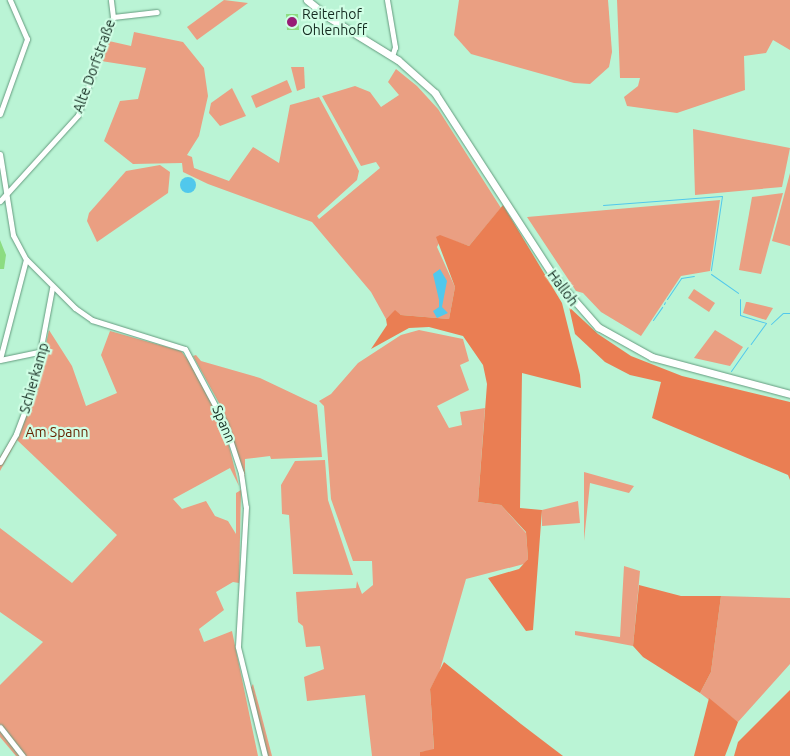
<!DOCTYPE html>
<html>
<head>
<meta charset="utf-8">
<style>
	body { margin:0 }
	#map { position:relative; width:790px; height:756px; overflow:hidden; background:#baf4d5; font-family:Ubuntu,sans-serif }
	div>[style] { position:absolute }
	[style*='--x'] { left:calc(var(--x)*1px); top:calc(var(--y)*1px); width:calc(var(--w)*1px); rotate:calc(var(--a)*1deg) }
	.green>* { inset:0; background:#ea9f82 }
	.forest>* { inset:0; background:#ea7e53 }
	.water>* { inset:0; background:#51c8ec }
	.round { border-radius:50% }
	.stream>* { height:1px; margin:-0.5px; padding:0 0.5px; transform-origin:0.5px; border-radius:0.5px; background:#51c8ec }
	.building>* { inset:0; background:#8cdc81 }
	.roads { filter:drop-shadow(0 0 1px #649b7f) drop-shadow(0 0 1px #649b7f) }
	.minor>* { height:5px; margin:-2.5px; padding:0 2.5px; transform-origin:2.5px; border-radius:2.5px; background:#fff }
	.secondary>* { height:7px; margin:-3.5px; padding:0 3.5px; transform-origin:3.5px; border-radius:3.5px; background:#fff }
	.dots>* { width:14px; height:14px; translate:-50% -50%; box-sizing:border-box; border:2px solid #d0fee5; border-radius:50% }
	span { translate:-50% -50%; white-space:nowrap; text-align:center; line-height:1.15; -webkit-text-stroke:4.5px #d0fee5; paint-order:stroke }
	.poi-label { font-size:14px; color:#142b20 }
	.left { translate:0 -50%; text-align:left }
	.street-label { font-size:14px; color:#142b20 }
	.park-label { font-size:14px; color:#652201 }
</style>
</head>
<body>
<div id="map">
	<div class="green">
		<div style="clip-path:polygon(224px 0,248px 3px,197px 40px,187px 27px)"></div>
		<div style="clip-path:polygon(459px 0,608px 0,612px 52px,609px 67px,590px 84px,574px 83px,471px 54px,454px 35px)"></div>
		<div style="clip-path:polygon(617px 0,790px 0,790px 50px,773px 40px,766px 53px,744px 56px,745px 90px,677px 113px,627px 106px,624px 97px,638px 86px,640px 78px,620px 78px)"></div>
		<div style="clip-path:polygon(134px 32px,183px 42px,204px 68px,208px 96px,199px 136px,187px 155px,192px 157px,194px 168px,229px 181px,253px 147px,279px 163px,290px 105px,319px 97px,359px 171px,357px 180px,317px 216px,319px 219px,380px 168px,376px 162px,361px 166px,322px 96px,355px 86px,370px 92px,381px 107px,399px 95px,388px 82px,396px 69px,417px 86px,438px 109px,501px 208px,469px 246px,442px 237px,437px 247px,455px 287px,449px 319px,401px 315px,395px 311px,386px 319px,371px 292px,312px 222px,208px 184px,183px 172px,182px 163px,133px 164px,104px 141px,120px 101px,138px 99px,146px 68px,101px 61px,109px 41px,131px 46px)"></div>
		<div style="clip-path:polygon(291px 67px,304px 67px,305px 88px,297px 91px)"></div>
		<div style="clip-path:polygon(287px 80px,292px 92px,256px 108px,251px 96px)"></div>
		<div style="clip-path:polygon(232px 88px,246px 116px,220px 126px,209px 113px,211px 103px)"></div>
		<div style="clip-path:polygon(693px 129px,790px 148px,782px 187px,695px 195px)"></div>
		<div style="clip-path:polygon(160px 165px,170px 172px,168px 193px,97px 242px,87px 221px,89px 213px,126px 171px)"></div>
		<div style="clip-path:polygon(790px 173px,790px 246px,772px 241px)"></div>
		<div style="clip-path:polygon(783px 193px,761px 274px,739px 270px,752px 197px)"></div>
		<div style="clip-path:polygon(720px 200px,710px 271px,681px 276px,641px 336px,601px 312px,583px 293px,576px 291px,527px 217px)"></div>
		<div style="clip-path:polygon(694px 289px,715px 303px,709px 312px,688px 298px)"></div>
		<div style="clip-path:polygon(746px 302px,748px 302px,773px 308px,766px 320px,743px 313px)"></div>
		<div style="clip-path:polygon(49px 330px,72px 366px,86px 406px,117px 393px,101px 355px,110px 331px,181px 351px,192px 365px,225px 430px,239px 486px,230px 468px,173px 499px,182px 509px,206px 501px,215px 516px,228px 521px,236px 534px,236px 493px,241px 490px,239px 583px,233px 582px,216px 592px,224px 610px,199px 629px,204px 642px,232px 631px,258px 756px,16px 756px,0 737px,0 685px,43px 642px,0 612px,0 528px,72px 583px,117px 535px,17px 440px,0 471px,0 457px,15px 433px,16px 440px,19px 436px,36px 390px)"></div>
		<div style="clip-path:polygon(419px 330px,463px 339px,469px 361px,460px 365px,469px 390px,437px 406px,449px 428px,462px 425px,460px 412px,485px 408px,478px 502px,501px 505px,526px 533px,528px 559px,524px 564px,466px 579px,439px 673px,430px 689px,434px 750px,420px 752px,420px 756px,372px 756px,365px 695px,307px 701px,304px 677px,324px 669px,320px 646px,306px 647px,303px 626px,298px 622px,296px 592px,356px 588px,357px 581px,362px 594px,373px 585px,372px 561px,353px 561px,331px 499px,324px 406px,319px 401px,331px 394px,358px 363px,401px 335px)"></div>
		<div style="clip-path:polygon(715px 330px,743px 347px,730px 366px,694px 358px)"></div>
		<div style="clip-path:polygon(196px 355px,201px 361px,260px 378px,317px 405px,322px 457px,271px 459px,270px 456px,245px 459px,245px 485px,224px 412px,193px 356px)"></div>
		<div style="clip-path:polygon(325px 460px,328px 500px,353px 575px,293px 574px,289px 515px,282px 514px,281px 485px,295px 461px)"></div>
		<div style="clip-path:polygon(584px 472px,634px 486px,629px 493px,590px 483px,584px 541px)"></div>
		<div style="clip-path:polygon(578px 501px,580px 523px,542px 526px,542px 510px)"></div>
		<div style="clip-path:polygon(624px 566px,640px 571px,633px 646px,575px 635px,575px 631px,620px 637px)"></div>
		<div style="clip-path:polygon(721px 596px,790px 598px,790px 664px,738px 722px,700px 693px,711px 672px)"></div>
		<div style="clip-path:polygon(253px 684px,259px 706px,272px 756px,266px 756px,250px 689px)"></div>
	</div>
	<div class="forest">
		<div style="clip-path:polygon(503px 205px,562px 303px,580px 375px,581px 388px,522px 373px,520px 508px,542px 510px,533px 630px,526px 631px,488px 578px,519px 569px,528px 559px,526px 532px,501px 505px,478px 502px,487px 384px,483px 365px,463px 336px,429px 327px,409px 328px,371px 349px,387px 325px,386px 319px,395px 310px,401px 315px,449px 319px,455px 287px,436px 237px,440px 235px,469px 246px)"></div>
		<div style="clip-path:polygon(569px 307px,598px 334px,631px 356px,682px 376px,790px 402px,790px 480px,788px 475px,652px 418px,661px 382px,630px 375px,605px 362px,575px 334px)"></div>
		<div style="clip-path:polygon(639px 585px,681px 596px,721px 596px,711px 672px,700px 693px,643px 657px,633px 646px)"></div>
		<div style="clip-path:polygon(444px 662px,521px 724px,563px 756px,420px 756px,420px 752px,434px 749px,430px 689px)"></div>
		<div style="clip-path:polygon(790px 690px,790px 756px,734px 756px,738px 742px)"></div>
		<div style="clip-path:polygon(709px 698px,738px 722px,725px 756px,694px 756px)"></div>
	</div>
	<div class="water">
		<div class="round" style="left:180px;top:177px;width:16px;height:16px"></div>
		<div style="clip-path:polygon(440px 269px,447px 281px,442px 307px,448px 313px,437px 318px,433px 311px,439px 307px,439px 300px,433px 274px)"></div>
	</div>
	<div class="stream">
		<div style="--x:603;--y:205;--w:119;--a:-4.3"></div>
		<div style="--x:722;--y:196;--w:75;--a:98.5"></div>
		<div style="--x:711;--y:274;--w:33;--a:35"></div>
		<div style="--x:667;--y:299;--w:25;--a:-56"></div>
		<div style="--x:681;--y:278;--w:13;--a:-9"></div>
		<div style="--x:740;--y:299;--w:16;--a:90"></div>
		<div style="--x:740;--y:315;--w:27;--a:17"></div>
		<div style="--x:766;--y:323;--w:26;--a:126"></div>
		<div style="--x:664;--y:304;--w:2;--a:-63"></div>
		<div style="--x:653;--y:320;--w:16;--a:-55"></div>
		<div style="--x:771;--y:324;--w:16;--a:-43"></div>
		<div style="--x:783;--y:313;--w:7;--a:0"></div>
		<div style="--x:731;--y:371;--w:29;--a:-55"></div>
	</div>
	<div class="building">
		<div style="clip-path:polygon(286px 14px,298px 14px,299px 30px,287px 30px)"></div>
		<div style="clip-path:polygon(0 240px,6px 255px,4px 269px,0 269px)"></div>
	</div>
	<div class="roads">
		<div class="minor">
			<div style="--x:387;--y:0;--w:48;--a:80.3"></div>
			<div style="--x:395;--y:47;--w:9;--a:108"></div>
			<div style="--x:113;--y:17;--w:44;--a:-6.5"></div>
			<div style="--x:0;--y:114;--w:80;--a:-70.2"></div>
			<div style="--x:27;--y:39;--w:43;--a:-113.6"></div>
			<div style="--x:0;--y:154;--w:82;--a:80.9"></div>
			<div style="--x:13;--y:235;--w:27;--a:62"></div>
			<div style="--x:26;--y:259;--w:69;--a:45"></div>
			<div style="--x:75;--y:308;--w:21;--a:35"></div>
			<div style="--x:92;--y:320;--w:97;--a:17.3"></div>
			<div style="--x:185;--y:349;--w:85;--a:61.9"></div>
			<div style="--x:225;--y:424;--w:52;--a:71.9"></div>
			<div style="--x:241;--y:473;--w:34;--a:82"></div>
			<div style="--x:246;--y:507;--w:140;--a:93.3"></div>
			<div style="--x:238;--y:647;--w:112;--a:76.1"></div>
			<div style="--x:0;--y:201;--w:116;--a:-47.8"></div>
			<div style="--x:78;--y:115;--w:104;--a:-70.3"></div>
			<div style="--x:113;--y:17;--w:17;--a:-97"></div>
			<div style="--x:0;--y:359;--w:103;--a:-75.4"></div>
			<div style="--x:0;--y:360;--w:44;--a:-11.8"></div>
			<div style="--x:0;--y:462;--w:32;--a:-60"></div>
			<div style="--x:16;--y:434;--w:48;--a:-69.3"></div>
			<div style="--x:33;--y:389;--w:103;--a:-79.3"></div>
			<div style="--x:0;--y:727;--w:37;--a:52"></div>
		</div>
		<div class="secondary">
			<div style="--x:307;--y:0;--w:27;--a:39"></div>
			<div style="--x:328;--y:17;--w:82;--a:31.6"></div>
			<div style="--x:398;--y:60;--w:50;--a:41.7"></div>
			<div style="--x:435;--y:93;--w:219;--a:57.1"></div>
			<div style="--x:554;--y:277;--w:67;--a:48.7"></div>
			<div style="--x:598;--y:327;--w:62;--a:29.1"></div>
			<div style="--x:652;--y:357;--w:143;--a:15"></div>
		</div>
	</div>
	<div class="dots">
		<div style="left:292px;top:22px;background:#971c76"></div>
	</div>
	<div class="poi-label">
		<span class="left" style="left:302px;top:22px">Reiterhof<br>Ohlenhoff</span>
	</div>
	<div class="street-label">
		<span style="left:94px;top:66px;rotate:-70deg">Alte Dorfstraße</span>
		<span style="left:563px;top:288px;rotate:53deg">Halloh</span>
		<span style="left:34px;top:378px;rotate:-74deg">Schierkamp</span>
		<span style="left:224px;top:424px;rotate:67deg">Spann</span>
	</div>
	<div class="park-label">
		<span style="left:57px;top:432px">Am Spann</span>
	</div>
</div>
</body>
</html>
